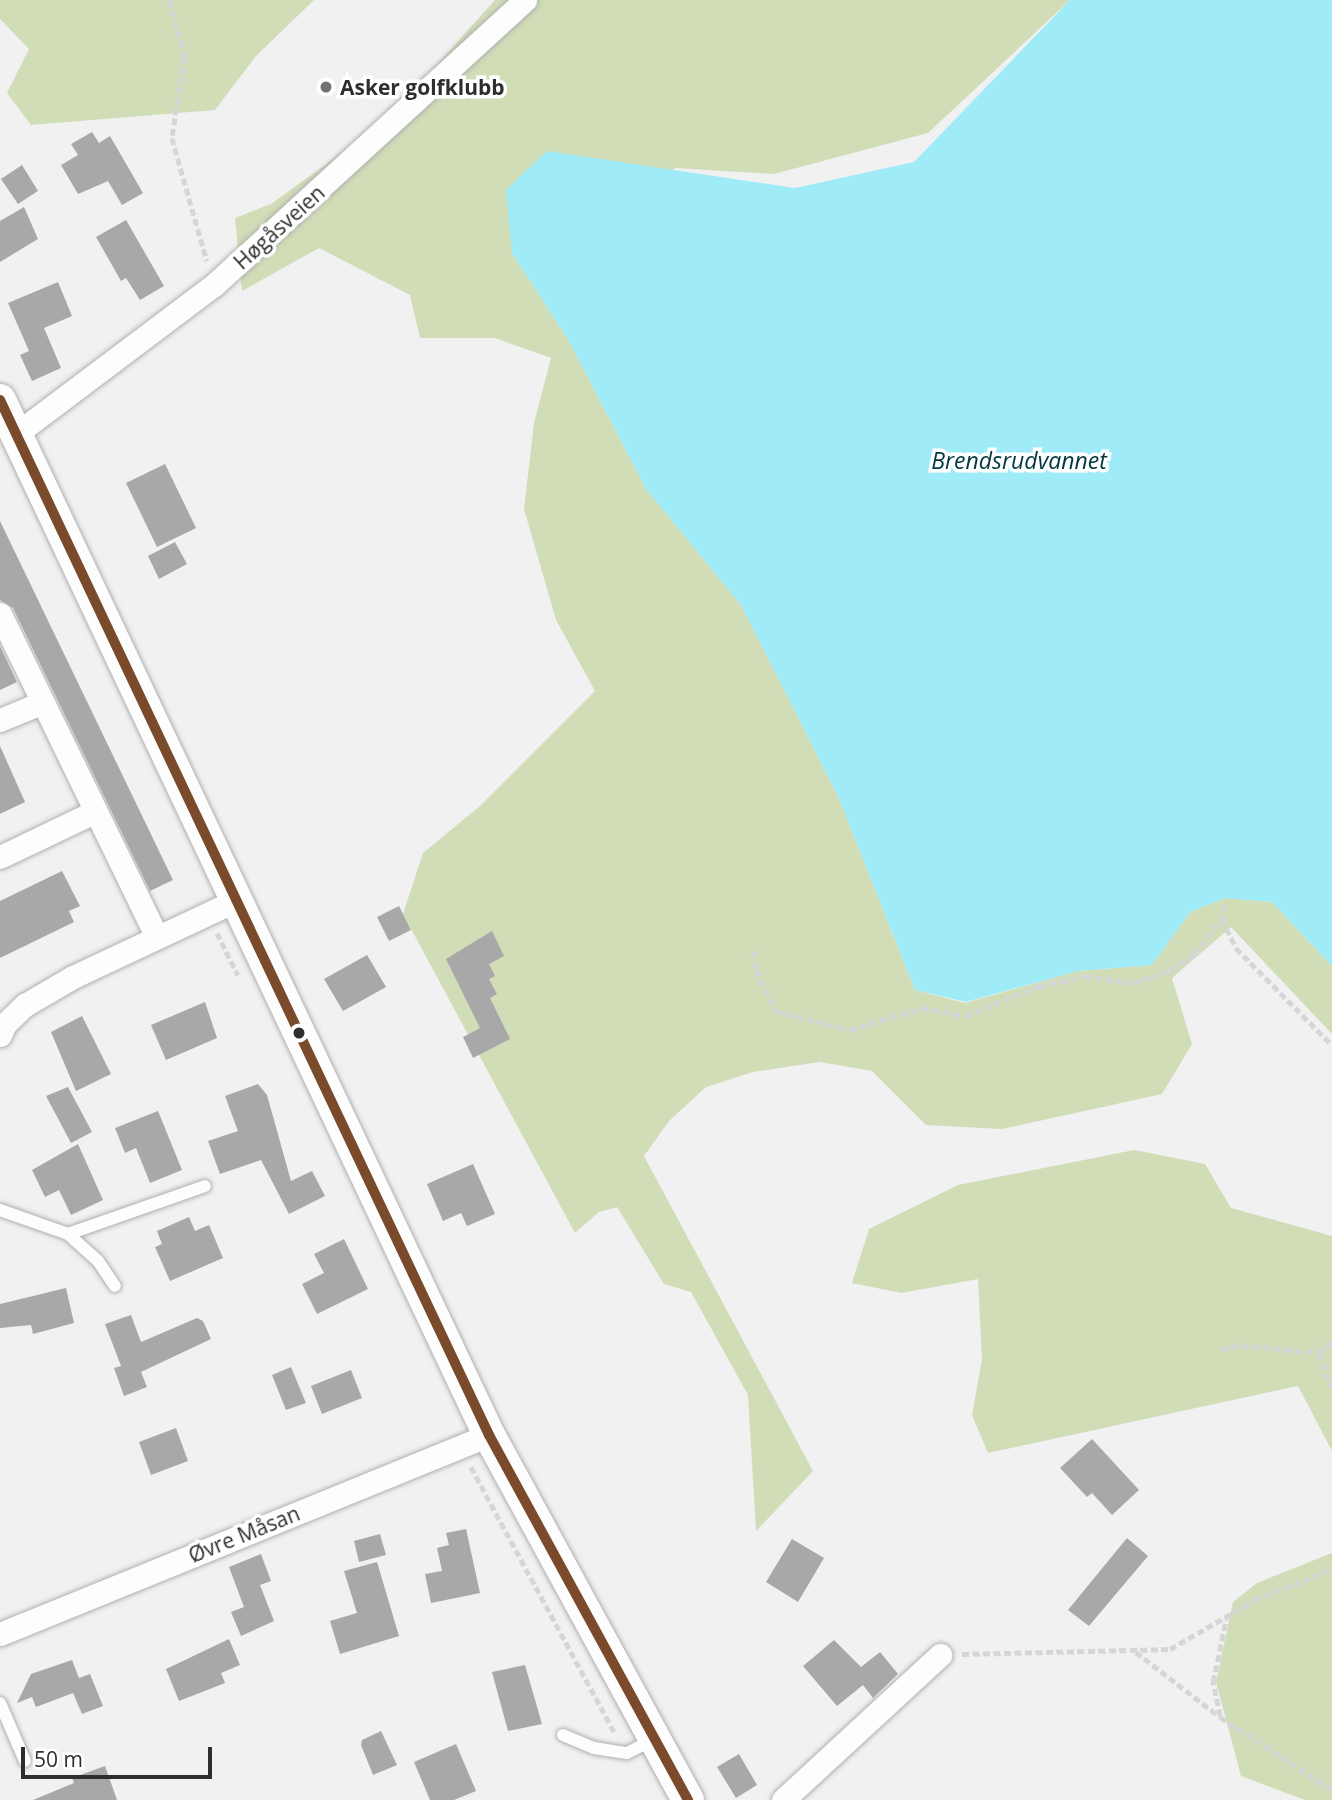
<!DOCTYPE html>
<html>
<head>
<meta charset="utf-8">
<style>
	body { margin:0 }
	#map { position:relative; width:1332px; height:1800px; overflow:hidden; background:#f1f1f2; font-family:"Open Sans",sans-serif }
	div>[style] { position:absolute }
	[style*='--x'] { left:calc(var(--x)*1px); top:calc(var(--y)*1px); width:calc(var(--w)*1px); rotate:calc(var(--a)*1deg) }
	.green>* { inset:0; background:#d0ddb7 }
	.water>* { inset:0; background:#a0ebf8 }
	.building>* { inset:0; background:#a8a8a8 }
	.path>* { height:4.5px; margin-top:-2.25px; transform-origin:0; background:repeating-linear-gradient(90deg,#d6d6d7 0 7px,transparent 0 10.5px) }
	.roads { filter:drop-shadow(0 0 2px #b0b0b1) drop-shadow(0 0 2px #b0b0b1) }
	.lane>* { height:12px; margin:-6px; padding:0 6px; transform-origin:6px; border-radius:6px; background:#fdfdfd }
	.street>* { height:23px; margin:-11.5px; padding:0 11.5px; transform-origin:11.5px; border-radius:11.5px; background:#fdfdfd }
	.secondary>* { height:32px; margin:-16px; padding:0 16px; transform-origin:16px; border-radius:16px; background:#fdfdfd }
	.bus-1>* { height:10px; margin:-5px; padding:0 5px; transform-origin:5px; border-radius:5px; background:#7a4b2a }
	.dots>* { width:19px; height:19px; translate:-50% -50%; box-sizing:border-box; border:4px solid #fff; border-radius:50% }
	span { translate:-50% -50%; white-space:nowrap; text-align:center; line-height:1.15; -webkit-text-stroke:7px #fff; paint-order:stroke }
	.poi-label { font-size:21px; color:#2e2e2f; font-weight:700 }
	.left { translate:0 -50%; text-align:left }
	.street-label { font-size:21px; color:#2e2e2f }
	.water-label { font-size:23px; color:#01373e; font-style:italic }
	.scale { position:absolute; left:21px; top:1747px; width:191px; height:32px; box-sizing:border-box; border:4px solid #2e2e2f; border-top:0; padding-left:9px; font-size:21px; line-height:24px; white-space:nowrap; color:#2e2e2f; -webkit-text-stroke:5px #fff; paint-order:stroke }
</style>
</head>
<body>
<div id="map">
	<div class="green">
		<div style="clip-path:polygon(0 0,314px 0,256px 56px,215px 110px,31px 125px,7px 93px,29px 49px,0 19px)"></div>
		<div style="clip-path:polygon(495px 0,1070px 0,928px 133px,774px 174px,676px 168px,512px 253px,569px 341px,646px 489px,741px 605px,838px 796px,915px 990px,965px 1003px,1078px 971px,1152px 965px,1190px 912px,1225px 898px,1272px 902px,1332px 966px,1332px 1034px,1231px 927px,1172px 978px,1192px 1044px,1162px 1094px,1002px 1129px,926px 1125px,872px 1071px,820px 1062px,753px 1072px,706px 1087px,669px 1121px,644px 1156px,813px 1471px,756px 1531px,748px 1395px,691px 1292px,664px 1284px,617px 1207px,599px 1212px,575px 1233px,403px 914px,423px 853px,480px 806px,595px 691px,556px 620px,524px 509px,534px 423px,551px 358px,495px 338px,420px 338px,410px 295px,319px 248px,242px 291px,235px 218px,271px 204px,387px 120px)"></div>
		<div style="clip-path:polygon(1134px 1150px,1205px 1164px,1231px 1208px,1332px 1236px,1332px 1451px,1298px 1386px,988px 1453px,972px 1415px,982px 1359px,978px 1279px,901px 1293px,852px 1283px,869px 1229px,958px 1185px)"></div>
		<div style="clip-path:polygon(1332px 1553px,1332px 1800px,1305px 1800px,1241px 1776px,1216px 1682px,1233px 1602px,1257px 1583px)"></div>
	</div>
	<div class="water">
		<div style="clip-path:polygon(1070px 0,1332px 0,1332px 966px,1272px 902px,1225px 898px,1190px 912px,1152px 965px,1078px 971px,966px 1002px,915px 990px,838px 796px,741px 605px,646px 489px,569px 341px,512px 253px,506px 190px,547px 151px,795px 188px,914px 162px)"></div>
	</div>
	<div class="building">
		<div style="clip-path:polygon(92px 132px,99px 143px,110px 136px,143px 193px,122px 205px,108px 181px,78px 194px,61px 165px,78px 155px,71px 144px)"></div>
		<div style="clip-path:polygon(22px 165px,38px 191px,18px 204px,1px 179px)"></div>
		<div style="clip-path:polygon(24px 207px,38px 239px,0 262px,0 221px)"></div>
		<div style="clip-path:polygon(126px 220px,164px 286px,140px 300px,126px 278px,121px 281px,96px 237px)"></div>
		<div style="clip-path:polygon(58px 282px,72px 316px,44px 328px,61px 368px,32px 381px,20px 355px,29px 351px,8px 303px)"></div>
		<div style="clip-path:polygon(165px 464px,196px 528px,157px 547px,126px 483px)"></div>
		<div style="clip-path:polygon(0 521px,173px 880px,150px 891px,13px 608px,0 600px)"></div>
		<div style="clip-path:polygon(175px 542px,187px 564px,159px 579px,148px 556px)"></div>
		<div style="clip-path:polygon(0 646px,17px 682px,0 690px)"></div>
		<div style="clip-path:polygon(0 746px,25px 802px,0 814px)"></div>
		<div style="clip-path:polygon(62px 871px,80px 906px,69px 911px,74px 922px,0 958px,0 901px)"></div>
		<div style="clip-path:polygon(399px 906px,411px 930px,389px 941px,377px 917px)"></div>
		<div style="clip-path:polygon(492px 931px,504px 956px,489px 964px,495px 976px,489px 979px,497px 994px,490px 998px,510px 1039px,473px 1058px,463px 1037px,480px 1028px,446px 959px)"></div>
		<div style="clip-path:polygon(367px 955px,386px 987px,343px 1011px,324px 979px)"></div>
		<div style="clip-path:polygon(205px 1002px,217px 1038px,166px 1060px,151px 1025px)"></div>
		<div style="clip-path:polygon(82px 1016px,111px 1074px,76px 1091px,51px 1032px)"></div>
		<div style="clip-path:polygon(258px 1084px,267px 1095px,291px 1181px,312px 1171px,325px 1196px,289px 1214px,261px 1160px,220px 1174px,208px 1141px,238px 1131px,225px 1096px)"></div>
		<div style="clip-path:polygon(68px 1087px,92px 1132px,71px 1143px,46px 1096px)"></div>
		<div style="clip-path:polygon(158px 1111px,182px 1170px,150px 1183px,136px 1148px,125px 1153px,115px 1128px)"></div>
		<div style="clip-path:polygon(78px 1144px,103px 1200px,71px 1215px,59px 1190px,45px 1197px,32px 1170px)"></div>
		<div style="clip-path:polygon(473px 1164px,495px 1214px,467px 1226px,461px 1213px,443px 1221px,427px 1184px)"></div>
		<div style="clip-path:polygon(189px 1217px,195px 1231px,209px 1225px,223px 1258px,170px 1281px,155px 1247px,162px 1244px,157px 1231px)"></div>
		<div style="clip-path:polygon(344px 1239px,368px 1289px,317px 1314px,302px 1284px,324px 1273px,314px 1254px)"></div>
		<div style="clip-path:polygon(66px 1288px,74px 1323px,33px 1334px,31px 1325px,0 1328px,0 1304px)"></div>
		<div style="clip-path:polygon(131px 1315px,141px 1342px,197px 1318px,203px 1321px,211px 1339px,141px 1372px,147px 1387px,124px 1396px,114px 1368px,121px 1366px,105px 1324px)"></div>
		<div style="clip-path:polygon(291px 1367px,306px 1403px,286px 1410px,272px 1375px)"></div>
		<div style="clip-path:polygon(351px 1370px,362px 1398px,322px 1414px,311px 1386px)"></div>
		<div style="clip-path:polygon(176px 1428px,188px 1461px,151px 1475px,139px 1442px)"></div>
		<div style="clip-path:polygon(1092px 1439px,1139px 1490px,1112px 1515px,1092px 1493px,1087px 1497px,1060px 1468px)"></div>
		<div style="clip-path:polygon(466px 1529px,480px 1593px,431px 1603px,425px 1574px,442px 1571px,437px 1548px,449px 1545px,446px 1533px)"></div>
		<div style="clip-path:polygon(380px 1534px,386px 1555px,359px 1562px,354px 1541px)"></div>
		<div style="clip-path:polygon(1127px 1538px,1148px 1556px,1089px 1626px,1068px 1610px)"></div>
		<div style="clip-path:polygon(792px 1539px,824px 1558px,798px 1602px,766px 1582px)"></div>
		<div style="clip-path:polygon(261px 1554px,271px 1581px,260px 1585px,274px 1621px,241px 1636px,231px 1612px,244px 1607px,229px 1567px)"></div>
		<div style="clip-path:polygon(377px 1562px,399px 1636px,340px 1654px,330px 1621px,357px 1613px,344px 1571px)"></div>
		<div style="clip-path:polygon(229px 1639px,240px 1665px,221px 1673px,225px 1683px,179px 1701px,166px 1669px)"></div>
		<div style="clip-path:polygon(834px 1640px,861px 1667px,880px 1652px,898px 1674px,873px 1698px,863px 1685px,837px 1706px,803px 1666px)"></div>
		<div style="clip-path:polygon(72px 1660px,79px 1678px,90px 1674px,103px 1706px,82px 1714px,73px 1693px,36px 1707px,32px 1697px,17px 1703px,31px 1674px)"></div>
		<div style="clip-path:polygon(525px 1665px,542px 1724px,508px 1731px,492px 1672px)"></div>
		<div style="clip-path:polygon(381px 1731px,397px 1765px,373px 1775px,361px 1745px,362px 1740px)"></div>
		<div style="clip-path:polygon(456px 1744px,476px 1791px,454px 1800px,430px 1800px,414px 1762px)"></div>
		<div style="clip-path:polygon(739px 1754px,757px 1785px,736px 1798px,717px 1767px)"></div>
		<div style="clip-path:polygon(105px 1766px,117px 1800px,33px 1800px,74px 1783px,72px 1778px)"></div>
	</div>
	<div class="path">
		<div style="--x:169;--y:0;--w:58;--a:74.1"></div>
		<div style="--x:185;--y:56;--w:83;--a:99"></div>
		<div style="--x:172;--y:138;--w:128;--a:74.1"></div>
		<div style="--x:1224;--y:904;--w:15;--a:98"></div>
		<div style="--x:1222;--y:919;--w:32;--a:64"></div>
		<div style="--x:1236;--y:948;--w:136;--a:45.3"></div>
		<div style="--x:217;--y:933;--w:47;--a:63.4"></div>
		<div style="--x:754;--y:951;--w:19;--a:84"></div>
		<div style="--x:756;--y:970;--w:46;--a:64"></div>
		<div style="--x:776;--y:1011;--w:76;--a:14.4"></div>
		<div style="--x:850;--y:1030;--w:75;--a:-17"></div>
		<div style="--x:922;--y:1008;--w:44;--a:10.5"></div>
		<div style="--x:965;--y:1016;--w:80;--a:-22.1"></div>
		<div style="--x:1039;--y:986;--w:47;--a:-12.3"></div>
		<div style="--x:1085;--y:976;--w:49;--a:8.1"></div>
		<div style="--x:1134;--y:983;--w:39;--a:-19"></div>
		<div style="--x:1171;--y:970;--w:28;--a:-35"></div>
		<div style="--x:1194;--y:954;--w:45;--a:-51.3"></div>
		<div style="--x:1332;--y:1342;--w:17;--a:140"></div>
		<div style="--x:1319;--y:1353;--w:37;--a:70"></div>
		<div style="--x:1222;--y:1349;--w:21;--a:-11"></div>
		<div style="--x:1243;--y:1345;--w:76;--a:6"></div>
		<div style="--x:471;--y:1467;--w:302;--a:61.6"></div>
		<div style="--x:1136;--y:1652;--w:106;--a:37.7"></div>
		<div style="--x:1220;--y:1717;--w:134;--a:33.1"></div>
		<div style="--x:962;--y:1654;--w:208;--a:-1.4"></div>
		<div style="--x:1170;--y:1649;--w:98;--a:-30"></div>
		<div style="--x:1255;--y:1600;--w:83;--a:-21.9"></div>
		<div style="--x:1220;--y:1716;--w:35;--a:-102"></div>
		<div style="--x:1213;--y:1682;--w:64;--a:-78.3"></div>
	</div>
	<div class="roads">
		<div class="lane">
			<div style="--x:0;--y:1210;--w:72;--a:19.4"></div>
			<div style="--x:68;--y:1234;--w:145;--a:-19.3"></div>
			<div style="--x:68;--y:1234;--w:40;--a:42"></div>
			<div style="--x:98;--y:1261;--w:30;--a:56"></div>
			<div style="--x:0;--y:1703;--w:63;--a:66.7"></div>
			<div style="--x:563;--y:1735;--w:34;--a:23"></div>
			<div style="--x:594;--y:1748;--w:33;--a:9"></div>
			<div style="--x:627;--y:1753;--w:31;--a:-27"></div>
		</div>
		<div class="street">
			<div style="--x:16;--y:434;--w:248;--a:-37"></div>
			<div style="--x:214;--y:285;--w:422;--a:-42.5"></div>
			<div style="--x:0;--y:614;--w:357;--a:64.1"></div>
			<div style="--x:0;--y:720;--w:44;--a:-22.5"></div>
			<div style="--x:0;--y:857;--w:104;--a:-25.6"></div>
			<div style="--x:0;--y:1035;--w:12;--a:-66"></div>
			<div style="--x:5;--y:1024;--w:28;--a:-44"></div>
			<div style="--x:25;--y:1005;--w:56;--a:-30.3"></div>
			<div style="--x:73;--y:977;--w:181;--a:-25.2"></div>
			<div style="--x:0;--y:1634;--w:528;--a:-22.14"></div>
			<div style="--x:783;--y:1800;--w:214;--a:-42.7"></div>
		</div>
		<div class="secondary">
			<div style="--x:0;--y:400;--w:1145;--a:64.71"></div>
			<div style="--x:489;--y:1435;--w:416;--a:61.4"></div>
		</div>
	</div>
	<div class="bus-1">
		<div style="--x:0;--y:400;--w:1145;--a:64.71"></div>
		<div style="--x:489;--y:1435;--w:416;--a:61.4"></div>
	</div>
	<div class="dots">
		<div style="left:326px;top:87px;background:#727273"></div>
		<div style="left:299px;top:1033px;background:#2e2e2f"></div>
	</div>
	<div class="poi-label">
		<span class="left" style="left:340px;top:87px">Asker golfklubb</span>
	</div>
	<div class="street-label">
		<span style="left:279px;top:227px;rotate:-42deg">Høgåsveien</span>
		<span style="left:244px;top:1534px;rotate:-22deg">Øvre Måsan</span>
	</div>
	<div class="water-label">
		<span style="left:1019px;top:460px">Brendsrudvannet</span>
	</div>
	<div class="scale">50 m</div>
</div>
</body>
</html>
